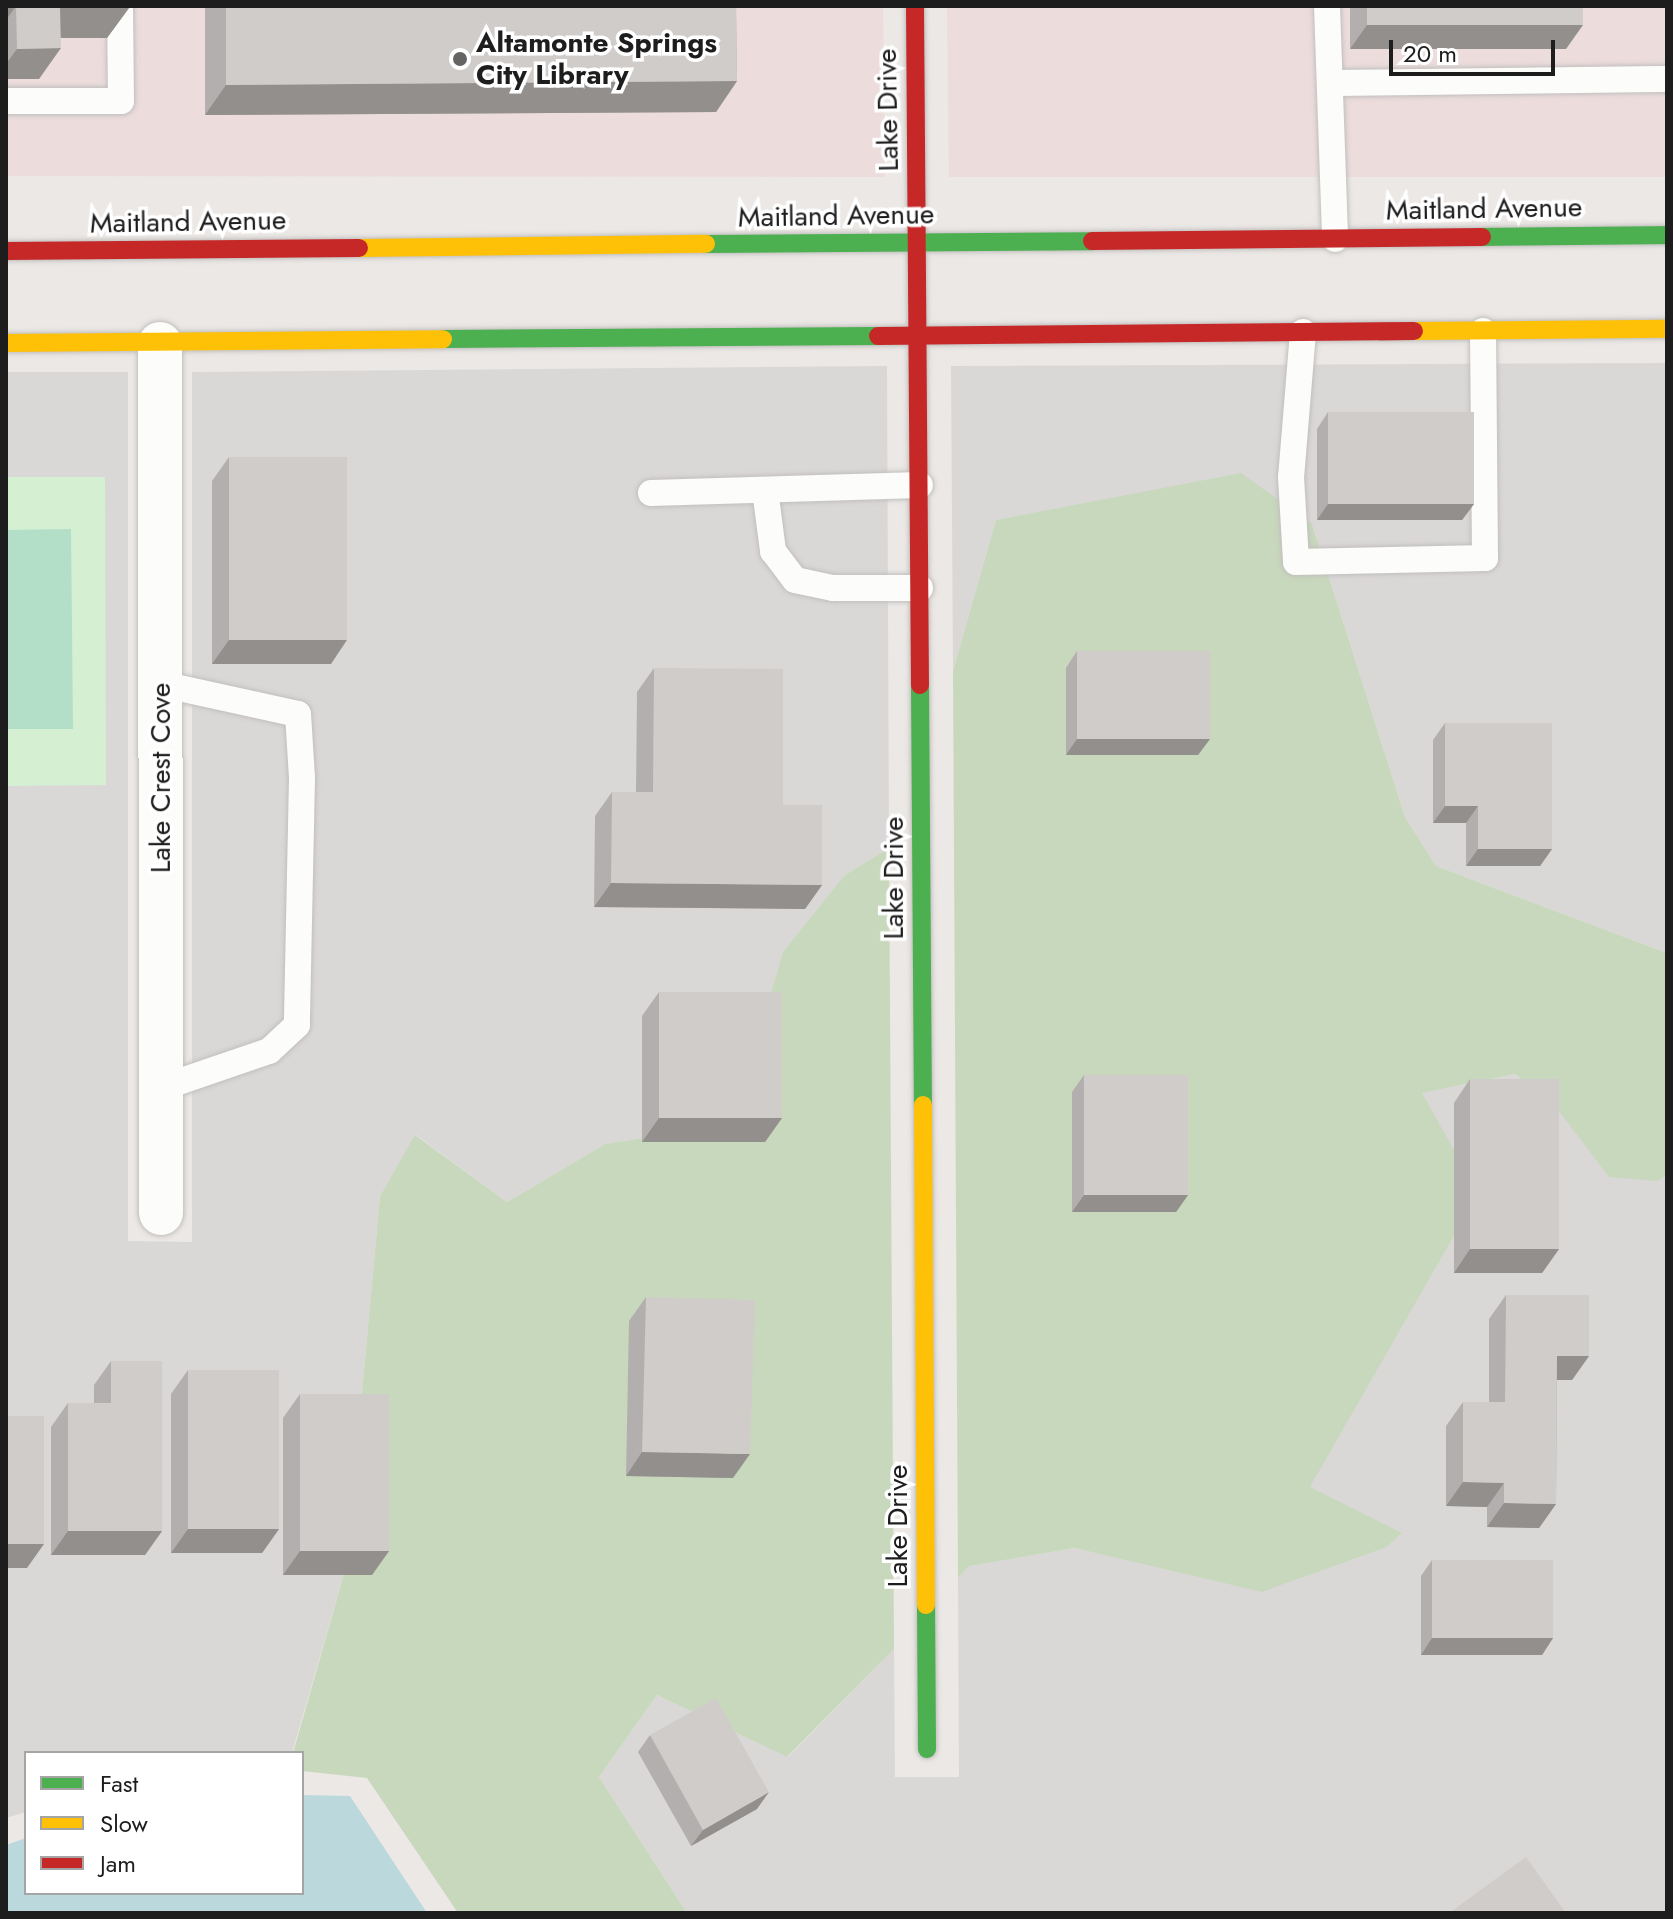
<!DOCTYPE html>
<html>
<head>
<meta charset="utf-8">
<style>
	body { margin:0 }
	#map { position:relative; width:1673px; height:1919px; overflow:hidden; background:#ebe8e5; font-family:Jost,sans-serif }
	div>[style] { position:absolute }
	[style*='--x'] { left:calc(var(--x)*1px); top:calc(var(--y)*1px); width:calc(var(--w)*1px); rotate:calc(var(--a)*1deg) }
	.residential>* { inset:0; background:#dad8d7 }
	.commercial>* { inset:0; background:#ecdcdc }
	.forest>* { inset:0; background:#c8d8bc }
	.park>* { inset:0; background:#d4efd2 }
	.pitch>* { inset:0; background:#b3dfc8 }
	.water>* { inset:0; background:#bbd8dc }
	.roads { filter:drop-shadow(0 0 2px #c1bfbe) drop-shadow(0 0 2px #c1bfbe) }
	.lane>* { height:26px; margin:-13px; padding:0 13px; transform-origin:13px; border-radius:13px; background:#fcfcfb }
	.street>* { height:44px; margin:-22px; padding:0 22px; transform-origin:22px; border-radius:22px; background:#fcfcfb }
	.fast>* { height:18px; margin:-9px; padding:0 9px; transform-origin:9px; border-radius:9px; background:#4caf50 }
	.slow>* { height:18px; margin:-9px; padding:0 9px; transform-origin:9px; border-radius:9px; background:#ffc107 }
	.jam>* { height:18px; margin:-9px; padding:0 9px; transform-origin:9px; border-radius:9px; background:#c62828 }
	.wall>* { inset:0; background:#b3afae }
	.shaded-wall>* { inset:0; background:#928f8d }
	.building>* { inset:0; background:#d0ccca }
	.dots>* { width:22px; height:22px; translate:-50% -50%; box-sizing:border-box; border:4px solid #fff; border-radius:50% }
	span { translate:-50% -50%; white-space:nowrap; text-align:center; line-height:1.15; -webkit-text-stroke:7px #fff; paint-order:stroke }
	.poi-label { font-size:28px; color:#1d1d1d; font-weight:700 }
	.left { translate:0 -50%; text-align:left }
	.street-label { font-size:28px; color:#1d1d1d }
	.frame { position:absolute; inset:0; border:8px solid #1d1d1d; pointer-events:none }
	.legend { position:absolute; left:24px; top:1751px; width:280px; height:144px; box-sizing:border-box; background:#fff; border:2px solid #a5a5a5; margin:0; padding:10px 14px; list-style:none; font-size:24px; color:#1d1d1d }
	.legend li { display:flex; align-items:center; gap:16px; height:40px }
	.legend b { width:40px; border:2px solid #a5a5a5 }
	.scale { position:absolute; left:1389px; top:40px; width:166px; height:36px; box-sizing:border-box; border:4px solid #1d1d1d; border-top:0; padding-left:10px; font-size:24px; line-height:28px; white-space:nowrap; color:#1d1d1d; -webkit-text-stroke:6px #fff; paint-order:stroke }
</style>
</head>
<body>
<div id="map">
	<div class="residential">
		<div style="clip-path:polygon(1667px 363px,1667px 953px,1436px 866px,1405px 817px,1312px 524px,1099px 503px,996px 520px,953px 671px,951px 366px)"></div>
		<div style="clip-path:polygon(887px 366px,889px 848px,845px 875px,765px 1014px,663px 1135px,605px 1144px,507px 1202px,416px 1135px,380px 1196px,346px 1567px,292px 1753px,26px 1753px,26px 1812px,6px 1818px,6px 372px,128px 372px,128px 1241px,192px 1242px,192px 372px)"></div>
		<div style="clip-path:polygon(1515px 1074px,1657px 1181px,1667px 1175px,1667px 1913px,687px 1913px,599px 1777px,657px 1695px,788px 1757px,894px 1649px,895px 1777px,959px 1777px,958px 1578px,968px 1566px,1075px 1548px,1164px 1566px,1387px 1547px,1401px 1534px,1309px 1487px,1470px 1208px,1462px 1164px,1421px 1093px)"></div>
	</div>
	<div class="commercial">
		<div style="clip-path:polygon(6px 6px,883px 6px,885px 177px,6px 176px)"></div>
		<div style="clip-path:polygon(947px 6px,1665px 6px,1667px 177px,949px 177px)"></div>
	</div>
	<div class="forest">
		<div style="clip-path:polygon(1241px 473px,1312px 524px,1405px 817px,1436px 866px,1667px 953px,1667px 1175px,1658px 1181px,1609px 1177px,1555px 1106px,1515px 1074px,1422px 1093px,1462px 1164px,1470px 1208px,1310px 1487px,1402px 1533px,1387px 1547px,1262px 1592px,1075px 1548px,969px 1566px,958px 1578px,953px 671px,996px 520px)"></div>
		<div style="clip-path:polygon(889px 848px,894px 1649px,787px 1757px,657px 1695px,599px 1777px,687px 1913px,458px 1913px,367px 1778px,302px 1771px,302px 1753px,293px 1753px,346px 1567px,380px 1196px,415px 1135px,507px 1202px,605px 1144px,663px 1135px,765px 1014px,783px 952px,845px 875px)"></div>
	</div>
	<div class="park">
		<div style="clip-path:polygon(6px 477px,105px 477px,106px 785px,6px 786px)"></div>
	</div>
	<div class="pitch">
		<div style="clip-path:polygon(71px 529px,73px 729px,6px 729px,6px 530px)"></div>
	</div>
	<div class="water">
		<div style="clip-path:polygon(302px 1795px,350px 1796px,427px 1913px,6px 1913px,6px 1845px,26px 1838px,26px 1893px,302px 1893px)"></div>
	</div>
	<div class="roads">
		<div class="lane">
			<div style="--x:1327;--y:6;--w:233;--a:88"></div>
			<div style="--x:1330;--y:83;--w:337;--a:-0.7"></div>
			<div style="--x:6;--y:101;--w:115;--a:0"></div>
			<div style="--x:121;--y:101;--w:95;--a:-90.6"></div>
			<div style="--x:1303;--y:332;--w:145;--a:94.7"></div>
			<div style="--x:1291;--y:477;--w:85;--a:86.6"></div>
			<div style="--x:1296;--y:562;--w:189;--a:-1.2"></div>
			<div style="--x:1485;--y:558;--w:227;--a:-90.5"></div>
			<div style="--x:765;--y:490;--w:62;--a:82.5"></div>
			<div style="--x:773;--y:551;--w:36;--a:53"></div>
			<div style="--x:795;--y:580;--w:39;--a:12"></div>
			<div style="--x:833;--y:588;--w:87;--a:0"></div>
			<div style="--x:651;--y:493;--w:269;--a:-1.7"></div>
			<div style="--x:161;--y:684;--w:140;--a:12.4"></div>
			<div style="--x:298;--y:714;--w:64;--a:86.4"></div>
			<div style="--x:302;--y:778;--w:247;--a:91.2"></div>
			<div style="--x:297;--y:1025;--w:38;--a:137"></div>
			<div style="--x:269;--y:1051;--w:114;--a:161.1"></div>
		</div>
		<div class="street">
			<div style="--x:160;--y:344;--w:869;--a:89.93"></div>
		</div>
		<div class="fast">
			<div style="--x:1482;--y:237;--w:185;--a:-0.6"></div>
			<div style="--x:706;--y:244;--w:386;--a:-0.4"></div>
			<div style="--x:443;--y:339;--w:435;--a:-0.4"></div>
			<div style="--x:920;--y:685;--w:420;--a:89.6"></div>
			<div style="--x:926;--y:1605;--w:144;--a:89.6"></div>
		</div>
		<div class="slow">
			<div style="--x:359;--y:248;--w:347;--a:-0.7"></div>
			<div style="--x:1414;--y:331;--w:253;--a:-0.5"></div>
			<div style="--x:6;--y:343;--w:437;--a:-0.5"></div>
			<div style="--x:923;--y:1105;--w:500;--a:89.66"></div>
		</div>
		<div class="jam">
			<div style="--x:915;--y:6;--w:679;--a:89.58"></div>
			<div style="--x:1092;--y:241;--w:390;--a:-0.6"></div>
			<div style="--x:6;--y:251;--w:353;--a:-0.5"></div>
			<div style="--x:878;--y:336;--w:536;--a:-0.53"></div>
		</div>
	</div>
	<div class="wall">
		<div style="clip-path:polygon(6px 6px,129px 8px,107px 38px,60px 38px,39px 79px,6px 79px)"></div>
		<div style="clip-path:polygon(205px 6px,736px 6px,737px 81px,716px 112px,205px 115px)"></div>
		<div style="clip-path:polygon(1350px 6px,1583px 6px,1566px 49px,1350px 49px)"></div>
		<div style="clip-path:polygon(1328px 412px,1474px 504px,1462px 520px,1317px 520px,1317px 429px)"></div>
		<div style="clip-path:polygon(229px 457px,331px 664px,212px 664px,212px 481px)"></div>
		<div style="clip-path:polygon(1077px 651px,1210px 739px,1198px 755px,1066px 755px,1066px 668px)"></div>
		<div style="clip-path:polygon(654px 668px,783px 805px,822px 885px,805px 909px,594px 907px,595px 816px,612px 792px,636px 792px,637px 692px)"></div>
		<div style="clip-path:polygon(1445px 723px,1552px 849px,1540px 866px,1466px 866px,1466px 823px,1433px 823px,1433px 740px)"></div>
		<div style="clip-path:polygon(659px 992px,782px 1118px,765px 1142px,642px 1142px,642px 1016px)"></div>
		<div style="clip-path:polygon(1084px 1075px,1188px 1195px,1176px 1212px,1072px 1212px,1072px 1092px)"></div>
		<div style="clip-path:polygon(1470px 1079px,1559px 1249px,1542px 1273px,1454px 1273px,1454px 1103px)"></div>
		<div style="clip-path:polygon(1506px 1295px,1589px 1356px,1572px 1380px,1557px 1380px,1556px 1504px,1539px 1528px,1487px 1527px,1487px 1507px,1446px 1506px,1446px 1426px,1463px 1402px,1489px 1402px,1489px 1319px)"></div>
		<div style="clip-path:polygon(646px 1297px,733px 1478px,626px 1476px,629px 1321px)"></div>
		<div style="clip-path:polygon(111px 1361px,162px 1531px,145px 1555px,51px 1555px,51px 1427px,68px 1403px,94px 1403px,94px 1385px)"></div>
		<div style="clip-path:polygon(188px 1370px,279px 1529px,262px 1553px,171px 1553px,171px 1394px)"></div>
		<div style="clip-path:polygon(300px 1394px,389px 1551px,372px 1575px,283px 1575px,283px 1418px)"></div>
		<div style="clip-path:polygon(1432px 1560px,1553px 1638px,1542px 1655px,1421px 1655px,1421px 1576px)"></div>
		<div style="clip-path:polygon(650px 1735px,757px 1809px,691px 1846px,638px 1752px)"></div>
	</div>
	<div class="shaded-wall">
		<div style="clip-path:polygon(6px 6px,16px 6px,6px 20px)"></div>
		<div style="clip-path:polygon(60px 8px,129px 8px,107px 38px,38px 38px)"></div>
		<div style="clip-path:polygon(1367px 25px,1583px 25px,1566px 49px,1350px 49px)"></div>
		<div style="clip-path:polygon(61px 48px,39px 79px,6px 79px,6px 64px,17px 49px)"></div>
		<div style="clip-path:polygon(737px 81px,716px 112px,205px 115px,226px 85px)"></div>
		<div style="clip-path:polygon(1328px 504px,1474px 504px,1462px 520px,1317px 520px)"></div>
		<div style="clip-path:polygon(229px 640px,347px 640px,331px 664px,212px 664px)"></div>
		<div style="clip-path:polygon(1077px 739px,1210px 739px,1198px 755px,1066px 755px)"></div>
		<div style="clip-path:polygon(1445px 806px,1478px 806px,1466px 823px,1433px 823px)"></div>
		<div style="clip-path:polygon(1478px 849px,1552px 849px,1540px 866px,1466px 866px)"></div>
		<div style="clip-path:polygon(611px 883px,822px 885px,805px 909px,594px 907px)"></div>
		<div style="clip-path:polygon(659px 1118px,782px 1118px,765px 1142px,642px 1142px)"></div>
		<div style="clip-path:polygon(1084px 1195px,1188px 1195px,1176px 1212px,1072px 1212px)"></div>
		<div style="clip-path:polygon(1470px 1249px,1559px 1249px,1542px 1273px,1454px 1273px)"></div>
		<div style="clip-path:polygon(1557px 1356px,1589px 1356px,1572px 1380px,1540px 1380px)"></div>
		<div style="clip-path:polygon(642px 1452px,750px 1454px,733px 1478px,626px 1476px)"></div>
		<div style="clip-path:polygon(1463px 1482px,1504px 1483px,1487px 1507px,1446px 1506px)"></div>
		<div style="clip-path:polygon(1504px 1503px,1556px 1504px,1539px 1528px,1487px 1527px)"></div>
		<div style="clip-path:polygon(188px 1529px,279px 1529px,262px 1553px,171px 1553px)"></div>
		<div style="clip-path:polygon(68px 1531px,162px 1531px,145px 1555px,51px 1555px)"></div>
		<div style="clip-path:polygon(6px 1544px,44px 1544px,27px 1568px,6px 1568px)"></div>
		<div style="clip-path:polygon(300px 1551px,389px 1551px,372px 1575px,283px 1575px)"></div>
		<div style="clip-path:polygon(1432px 1638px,1553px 1638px,1542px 1655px,1421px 1655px)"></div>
		<div style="clip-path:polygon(769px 1792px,757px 1809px,691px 1846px,703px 1830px)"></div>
	</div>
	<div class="building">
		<div style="clip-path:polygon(6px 6px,129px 6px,129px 8px,60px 8px,61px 48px,17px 49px,16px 6px)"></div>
		<div style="clip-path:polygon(226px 6px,736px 6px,737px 81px,226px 85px)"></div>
		<div style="clip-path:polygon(1367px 6px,1583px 6px,1583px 25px,1367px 25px)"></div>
		<div style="clip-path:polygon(1328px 412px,1474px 412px,1474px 504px,1328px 504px)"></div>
		<div style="clip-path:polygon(229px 457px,347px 457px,347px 640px,229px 640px)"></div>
		<div style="clip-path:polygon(1077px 651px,1210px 651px,1210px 739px,1077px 739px)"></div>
		<div style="clip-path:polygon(654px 668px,783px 669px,783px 805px,822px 805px,822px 885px,611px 883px,612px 792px,653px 792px)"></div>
		<div style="clip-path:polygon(1445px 723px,1552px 723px,1552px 849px,1478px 849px,1478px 806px,1445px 806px)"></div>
		<div style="clip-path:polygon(659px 992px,782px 992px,782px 1118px,659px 1118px)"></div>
		<div style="clip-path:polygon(1084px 1075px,1188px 1075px,1188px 1195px,1084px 1195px)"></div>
		<div style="clip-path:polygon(1470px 1079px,1559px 1079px,1559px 1249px,1470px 1249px)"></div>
		<div style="clip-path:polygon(1506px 1295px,1589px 1295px,1589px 1356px,1557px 1356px,1556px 1504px,1504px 1503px,1504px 1483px,1463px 1482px,1463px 1402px,1505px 1402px)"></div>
		<div style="clip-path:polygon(646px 1297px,755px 1300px,750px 1454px,642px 1452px)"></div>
		<div style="clip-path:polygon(111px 1361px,162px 1361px,162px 1531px,68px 1531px,68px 1403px,111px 1403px)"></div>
		<div style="clip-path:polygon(188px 1370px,279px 1370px,279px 1529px,188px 1529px)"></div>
		<div style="clip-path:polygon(300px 1394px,389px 1394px,389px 1551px,300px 1551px)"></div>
		<div style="clip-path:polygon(6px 1416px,44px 1416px,44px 1544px,6px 1544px)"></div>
		<div style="clip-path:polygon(1432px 1560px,1553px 1560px,1553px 1638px,1432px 1638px)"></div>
		<div style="clip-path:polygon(716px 1698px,769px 1792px,703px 1830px,650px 1735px)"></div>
		<div style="clip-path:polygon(1526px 1857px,1566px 1913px,1449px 1913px)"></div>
	</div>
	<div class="dots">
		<div style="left:460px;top:59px;background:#656463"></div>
	</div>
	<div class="poi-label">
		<span class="left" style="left:476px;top:59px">Altamonte Springs<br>City Library</span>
	</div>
	<div class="street-label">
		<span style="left:888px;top:110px;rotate:-91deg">Lake Drive</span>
		<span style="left:1484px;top:209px;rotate:-1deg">Maitland Avenue</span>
		<span style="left:836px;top:216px;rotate:-1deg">Maitland Avenue</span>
		<span style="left:188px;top:222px;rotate:-1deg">Maitland Avenue</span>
		<span style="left:161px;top:778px;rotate:-90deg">Lake Crest Cove</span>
		<span style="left:894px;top:878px;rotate:-90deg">Lake Drive</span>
		<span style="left:898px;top:1526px;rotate:-90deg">Lake Drive</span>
	</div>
	<div class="frame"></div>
	<ul class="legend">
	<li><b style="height:10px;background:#4caf50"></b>Fast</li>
	<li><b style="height:10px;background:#ffc107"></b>Slow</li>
	<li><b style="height:10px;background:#c62828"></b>Jam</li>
	</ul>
	<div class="scale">20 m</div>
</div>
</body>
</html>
